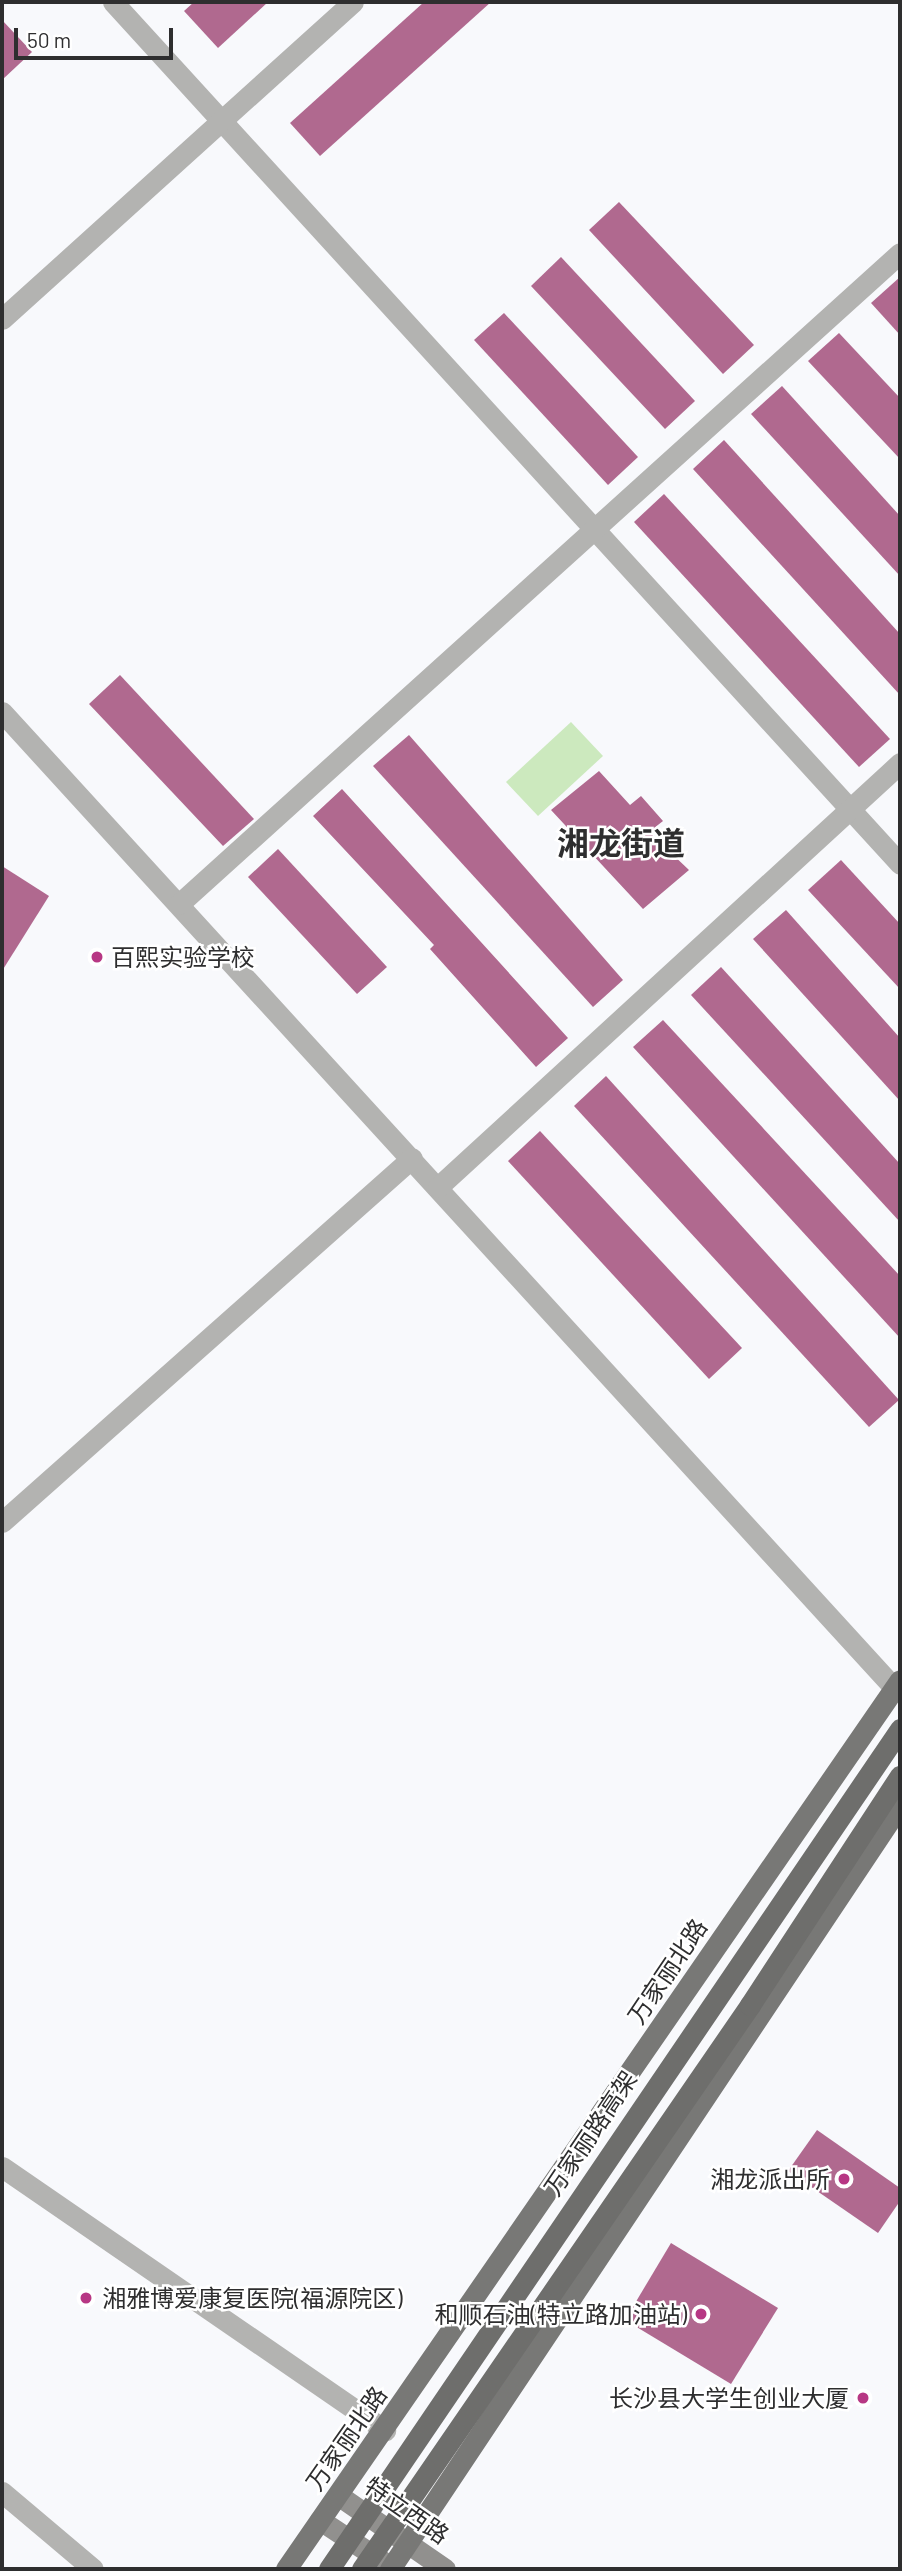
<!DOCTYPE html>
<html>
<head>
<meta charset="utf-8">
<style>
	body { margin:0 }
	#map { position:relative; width:902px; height:2571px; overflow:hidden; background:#f8f9fc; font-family:Barlow,"Noto Sans SC",sans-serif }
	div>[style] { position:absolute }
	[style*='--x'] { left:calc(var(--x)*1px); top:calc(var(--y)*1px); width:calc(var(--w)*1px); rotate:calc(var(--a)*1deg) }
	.green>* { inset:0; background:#cce9be }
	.building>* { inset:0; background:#b0698f }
	.minor>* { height:21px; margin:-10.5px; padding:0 10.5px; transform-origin:10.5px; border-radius:10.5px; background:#b3b3b1 }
	.secondary>* { height:21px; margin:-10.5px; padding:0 10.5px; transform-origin:10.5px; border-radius:10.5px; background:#91908e }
	.primary>* { height:21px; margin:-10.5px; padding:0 10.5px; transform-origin:10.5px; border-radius:10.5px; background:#787876 }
	.trunk>* { height:21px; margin:-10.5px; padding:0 10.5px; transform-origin:10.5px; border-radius:10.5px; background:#6e6e6c }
	.dots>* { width:19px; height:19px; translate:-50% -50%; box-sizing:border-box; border:4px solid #fff; border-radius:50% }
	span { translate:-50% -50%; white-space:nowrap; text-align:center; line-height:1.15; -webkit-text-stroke:5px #fff; paint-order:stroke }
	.poi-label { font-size:24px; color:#2e2e2f }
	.left { translate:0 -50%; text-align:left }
	.right { translate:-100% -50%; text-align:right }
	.street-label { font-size:24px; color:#2e2e2f }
	.district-label { font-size:32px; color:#2e2e2f; font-weight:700 }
	.frame { position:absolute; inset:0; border:4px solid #2e2e2f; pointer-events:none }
	.scale { position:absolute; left:14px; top:28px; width:159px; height:32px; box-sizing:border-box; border:4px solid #2e2e2f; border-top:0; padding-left:9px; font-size:21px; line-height:24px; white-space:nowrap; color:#2e2e2f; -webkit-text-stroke:5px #fff; paint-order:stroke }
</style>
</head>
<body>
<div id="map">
	<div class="green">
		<div style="clip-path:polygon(571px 722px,603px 756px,538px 816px,506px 782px)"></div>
	</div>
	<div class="building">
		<div style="clip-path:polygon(194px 2px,268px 2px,218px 48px,184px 11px)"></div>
		<div style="clip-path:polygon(424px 2px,491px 2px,320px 156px,290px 123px)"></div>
		<div style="clip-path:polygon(2px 20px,32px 52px,2px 80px)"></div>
		<div style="clip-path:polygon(619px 202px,754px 345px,723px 374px,589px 230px)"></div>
		<div style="clip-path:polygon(561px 257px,695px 401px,665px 429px,531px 286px)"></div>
		<div style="clip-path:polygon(900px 277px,900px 335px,871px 303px)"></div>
		<div style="clip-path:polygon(504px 313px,638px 457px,608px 485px,474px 340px)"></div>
		<div style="clip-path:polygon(839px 333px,900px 398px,900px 459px,808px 361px)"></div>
		<div style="clip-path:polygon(782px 386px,900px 516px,900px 576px,751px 414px)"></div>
		<div style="clip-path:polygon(724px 440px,900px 634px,900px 695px,693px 469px)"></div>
		<div style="clip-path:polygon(664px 494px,890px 739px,859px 767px,634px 522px)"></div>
		<div style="clip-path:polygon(120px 675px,254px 819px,223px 846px,89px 704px)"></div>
		<div style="clip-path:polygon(409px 735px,623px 980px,593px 1007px,373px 766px)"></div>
		<div style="clip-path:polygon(599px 771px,630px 805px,641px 796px,663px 821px,649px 832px,689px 870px,643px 909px,551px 810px)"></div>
		<div style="clip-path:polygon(342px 789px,568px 1038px,536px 1067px,430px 949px,434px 945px,313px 816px)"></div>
		<div style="clip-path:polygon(278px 849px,387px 967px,357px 994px,248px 877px)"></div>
		<div style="clip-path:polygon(841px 860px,900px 924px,900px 989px,808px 890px)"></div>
		<div style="clip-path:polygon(2px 866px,49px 896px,2px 971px)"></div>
		<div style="clip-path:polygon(786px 910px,900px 1038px,900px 1101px,753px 939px)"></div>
		<div style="clip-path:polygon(721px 967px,900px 1164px,900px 1222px,691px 995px)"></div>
		<div style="clip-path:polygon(663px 1020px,900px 1276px,900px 1338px,633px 1047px)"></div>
		<div style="clip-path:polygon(606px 1076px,899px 1400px,869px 1427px,574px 1106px)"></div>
		<div style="clip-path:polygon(540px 1131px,742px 1348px,709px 1379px,508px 1161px)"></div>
		<div style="clip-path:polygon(817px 2130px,900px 2188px,900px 2201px,878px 2233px,788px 2171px)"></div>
		<div style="clip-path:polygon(671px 2243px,778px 2308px,731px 2384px,625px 2320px)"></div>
	</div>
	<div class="minor">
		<div style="--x:113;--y:2;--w:1167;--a:47.6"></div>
		<div style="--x:2;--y:319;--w:473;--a:-42.1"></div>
		<div style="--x:2;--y:712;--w:1322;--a:47.57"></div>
		<div style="--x:179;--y:904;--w:971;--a:-42.08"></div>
		<div style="--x:438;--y:1187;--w:627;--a:-42.54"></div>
		<div style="--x:2;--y:1522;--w:548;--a:-41.6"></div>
		<div style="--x:2;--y:2167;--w:465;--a:34.5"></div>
		<div style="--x:2;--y:2492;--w:119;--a:40.2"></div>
	</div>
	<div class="secondary">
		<div style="--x:338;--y:2495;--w:130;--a:34.7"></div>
		<div style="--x:320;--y:2520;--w:89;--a:33.5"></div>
	</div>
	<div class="primary">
		<div style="--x:286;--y:2569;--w:1080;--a:-55.37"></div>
		<div style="--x:390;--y:2569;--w:919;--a:-56.28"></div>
	</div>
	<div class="trunk">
		<div style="--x:329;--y:2569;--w:1016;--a:-55.79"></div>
		<div style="--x:362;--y:2569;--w:685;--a:-55.47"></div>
		<div style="--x:750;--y:2005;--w:274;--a:-56.8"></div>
	</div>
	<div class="dots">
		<div style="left:97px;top:957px;background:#b73784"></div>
		<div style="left:844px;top:2179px;background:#b73784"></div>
		<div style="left:86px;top:2298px;background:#b73784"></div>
		<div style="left:701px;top:2314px;background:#b73784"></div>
		<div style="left:863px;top:2398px;background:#b73784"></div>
	</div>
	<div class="poi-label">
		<span class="left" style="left:111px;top:957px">百熙实验学校</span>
		<span class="right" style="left:830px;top:2179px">湘龙派出所</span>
		<span class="left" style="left:102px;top:2298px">湘雅博爱康复医院(福源院区)</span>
		<span class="right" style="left:687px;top:2314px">和顺石油(特立路加油站)</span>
		<span class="right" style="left:849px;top:2398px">长沙县大学生创业大厦</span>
	</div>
	<div class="street-label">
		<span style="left:667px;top:1971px;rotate:-56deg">万家丽北路</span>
		<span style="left:590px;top:2133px;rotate:-56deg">万家丽路高架</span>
		<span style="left:346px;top:2438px;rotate:-55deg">万家丽北路</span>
		<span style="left:407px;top:2510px;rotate:35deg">特立西路</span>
	</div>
	<div class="district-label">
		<span style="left:621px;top:842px">湘龙街道</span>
	</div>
	<div class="frame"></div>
	<div class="scale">50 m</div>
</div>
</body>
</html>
